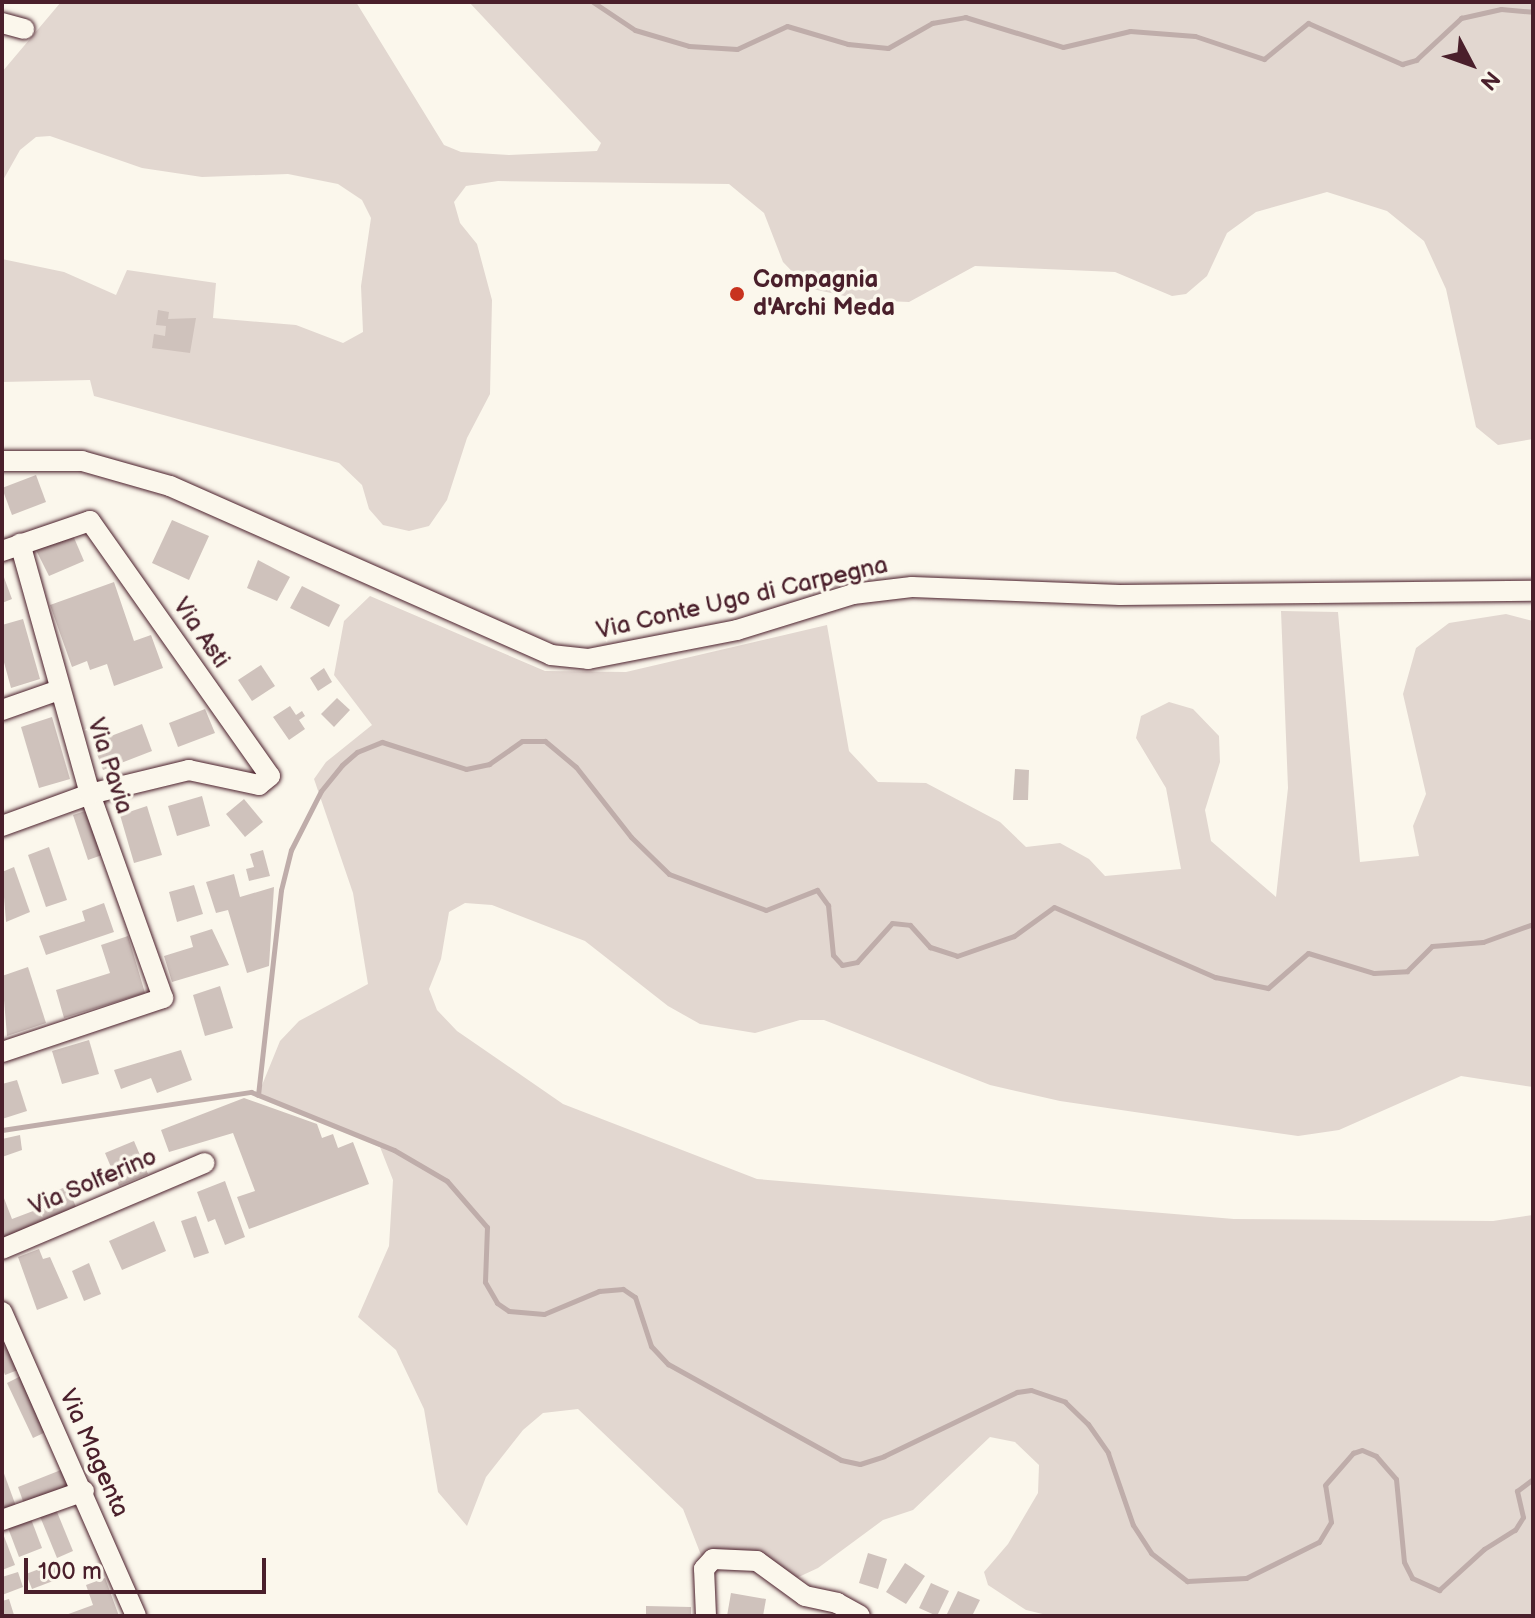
<!DOCTYPE html>
<html>
<head>
<meta charset="utf-8">
<style>
	body { margin:0 }
	#map { position:relative; width:1535px; height:1618px; overflow:hidden; background:#fbf7ec; font-family:"Balsamiq Sans",sans-serif }
	div>[style] { position:absolute }
	[style*='--x'] { left:calc(var(--x)*1px); top:calc(var(--y)*1px); width:calc(var(--w)*1px); rotate:calc(var(--a)*1deg) }
	.green>* { inset:0; background:#e2d7d0 }
	.stream>* { height:5px; margin:-2.5px; padding:0 2.5px; transform-origin:2.5px; border-radius:2.5px; background:#bfadaa }
	.building>* { inset:0; background:#cfc2bc }
	.roads { filter:drop-shadow(0 0 2px #4a1f2b) drop-shadow(0 0 2px #4a1f2b) }
	.minor>* { height:20px; margin:-10px; padding:0 10px; transform-origin:10px; border-radius:10px; background:#fbf7ec }
	.dots>* { width:22px; height:22px; translate:-50% -50%; box-sizing:border-box; border:4px solid #fbf7ec; border-radius:50% }
	span { translate:-50% -50%; white-space:nowrap; text-align:center; line-height:1.15; -webkit-text-stroke:7px #fbf7ec; paint-order:stroke }
	.poi-label { font-size:24px; color:#4a1f2b; font-weight:700 }
	.left { translate:0 -50%; text-align:left }
	.street-label { font-size:24px; color:#4a1f2b }
	.frame { position:absolute; inset:0; border:4px solid #4a1f2b; pointer-events:none }
	.north { position:absolute; left:1431px; top:24px; width:80px; height:80px; -webkit-text-stroke:6px #fbf7ec; paint-order:stroke; rotate:131deg; font-size:22px; font-weight:700; line-height:32px; text-align:center; color:#4a1f2b }
	.north::after { content:''; display:block; margin:auto; width:28px; height:36px; background:#4a1f2b; clip-path:polygon(50% 0,100% 100%,50% 72%,0 100%) }
	.scale { position:absolute; left:24px; top:1558px; width:242px; height:36px; box-sizing:border-box; border:4px solid #4a1f2b; border-top:0; padding-left:10px; font-size:24px; line-height:28px; white-space:nowrap; color:#4a1f2b; -webkit-text-stroke:6px #fbf7ec; paint-order:stroke }
</style>
</head>
<body>
<div id="map">
	<div class="green">
		<div style="clip-path:polygon(61px 2px,356px 2px,444px 145px,461px 152px,509px 155px,597px 151px,601px 143px,469px 2px,1533px 2px,1533px 439px,1498px 445px,1476px 427px,1446px 289px,1424px 241px,1387px 211px,1327px 192px,1256px 212px,1227px 233px,1207px 276px,1186px 294px,1172px 296px,1115px 272px,975px 266px,909px 302px,863px 300px,808px 288px,783px 262px,764px 213px,729px 184px,498px 181px,466px 186px,454px 202px,460px 223px,477px 244px,492px 300px,490px 394px,467px 438px,447px 500px,429px 526px,409px 531px,383px 525px,369px 509px,362px 485px,339px 463px,94px 396px,90px 380px,2px 382px,2px 259px,64px 272px,116px 295px,127px 270px,216px 283px,213px 318px,296px 325px,343px 343px,363px 332px,361px 286px,371px 218px,362px 200px,338px 184px,288px 174px,202px 177px,142px 168px,50px 136px,36px 137px,20px 150px,2px 182px,2px 72px)"></div>
		<div style="clip-path:polygon(370px 596px,545px 671px,626px 672px,827px 625px,849px 751px,878px 782px,926px 783px,1000px 822px,1026px 847px,1060px 843px,1089px 859px,1105px 876px,1181px 869px,1166px 788px,1136px 738px,1141px 716px,1169px 702px,1193px 709px,1219px 736px,1220px 762px,1205px 810px,1211px 841px,1276px 897px,1288px 788px,1281px 611px,1338px 612px,1360px 862px,1419px 856px,1413px 826px,1426px 794px,1403px 694px,1416px 648px,1449px 623px,1506px 614px,1533px 621px,1533px 1087px,1461px 1076px,1339px 1130px,1298px 1136px,1060px 1101px,990px 1085px,824px 1020px,800px 1020px,755px 1033px,700px 1024px,668px 1006px,585px 941px,492px 905px,465px 903px,449px 912px,441px 959px,429px 989px,437px 1010px,457px 1031px,563px 1104px,757px 1179px,1234px 1219px,1493px 1221px,1533px 1215px,1533px 1616px,1051px 1616px,1026px 1610px,988px 1585px,984px 1572px,1008px 1544px,1038px 1493px,1039px 1465px,1015px 1442px,990px 1437px,913px 1510px,883px 1520px,818px 1568px,790px 1581px,726px 1552px,701px 1555px,683px 1509px,578px 1409px,543px 1413px,523px 1430px,486px 1477px,467px 1526px,438px 1492px,424px 1409px,396px 1350px,358px 1317px,389px 1246px,393px 1180px,380px 1147px,258px 1095px,280px 1041px,299px 1021px,368px 984px,353px 893px,314px 779px,326px 762px,372px 725px,334px 675px,344px 621px)"></div>
	</div>
	<div class="stream">
		<div style="--x:593;--y:2;--w:50;--a:33.7"></div>
		<div style="--x:635;--y:30;--w:56;--a:16.5"></div>
		<div style="--x:689;--y:46;--w:48;--a:3.6"></div>
		<div style="--x:737;--y:49;--w:55;--a:-24.7"></div>
		<div style="--x:787;--y:26;--w:64;--a:16.4"></div>
		<div style="--x:848;--y:44;--w:40;--a:5.7"></div>
		<div style="--x:888;--y:48;--w:51;--a:-29.6"></div>
		<div style="--x:932;--y:23;--w:34;--a:-10"></div>
		<div style="--x:965;--y:17;--w:102;--a:17"></div>
		<div style="--x:1063;--y:47;--w:69;--a:-13.4"></div>
		<div style="--x:1130;--y:31;--w:65;--a:4.4"></div>
		<div style="--x:1195;--y:36;--w:73;--a:18.4"></div>
		<div style="--x:1264;--y:59;--w:57;--a:-39.3"></div>
		<div style="--x:1308;--y:23;--w:103;--a:23.6"></div>
		<div style="--x:1402;--y:64;--w:15;--a:-16"></div>
		<div style="--x:1416;--y:60;--w:62;--a:-43"></div>
		<div style="--x:1461;--y:18;--w:41;--a:-12.7"></div>
		<div style="--x:1501;--y:9;--w:32;--a:5"></div>
		<div style="--x:258;--y:1095;--w:206;--a:-83.6"></div>
		<div style="--x:281;--y:890;--w:41;--a:-76"></div>
		<div style="--x:291;--y:850;--w:66;--a:-63"></div>
		<div style="--x:321;--y:791;--w:33;--a:-51"></div>
		<div style="--x:342;--y:765;--w:20;--a:-41"></div>
		<div style="--x:357;--y:752;--w:27;--a:-22"></div>
		<div style="--x:382;--y:742;--w:88;--a:17.8"></div>
		<div style="--x:466;--y:769;--w:24;--a:-12"></div>
		<div style="--x:489;--y:764;--w:40;--a:-34.9"></div>
		<div style="--x:522;--y:741;--w:23;--a:0"></div>
		<div style="--x:545;--y:741;--w:40;--a:40"></div>
		<div style="--x:576;--y:767;--w:89;--a:51.8"></div>
		<div style="--x:631;--y:837;--w:53;--a:44.2"></div>
		<div style="--x:669;--y:874;--w:103;--a:20.4"></div>
		<div style="--x:766;--y:910;--w:55;--a:-21.4"></div>
		<div style="--x:817;--y:890;--w:19;--a:54"></div>
		<div style="--x:828;--y:905;--w:50;--a:84.3"></div>
		<div style="--x:833;--y:955;--w:13;--a:48"></div>
		<div style="--x:842;--y:965;--w:15;--a:-11"></div>
		<div style="--x:857;--y:962;--w:52;--a:-48.1"></div>
		<div style="--x:892;--y:923;--w:18;--a:6"></div>
		<div style="--x:910;--y:925;--w:30;--a:48"></div>
		<div style="--x:930;--y:947;--w:28;--a:18"></div>
		<div style="--x:957;--y:956;--w:60;--a:-19.3"></div>
		<div style="--x:1014;--y:936;--w:49;--a:-35.9"></div>
		<div style="--x:1054;--y:907;--w:176;--a:23.5"></div>
		<div style="--x:1215;--y:977;--w:54;--a:11.7"></div>
		<div style="--x:1268;--y:988;--w:53;--a:-41.2"></div>
		<div style="--x:1308;--y:953;--w:69;--a:16.9"></div>
		<div style="--x:1374;--y:973;--w:33;--a:-3"></div>
		<div style="--x:1407;--y:971;--w:35;--a:-45"></div>
		<div style="--x:1432;--y:946;--w:51;--a:-4.5"></div>
		<div style="--x:1483;--y:942;--w:53;--a:-19.8"></div>
		<div style="--x:2;--y:1130;--w:252;--a:-8.7"></div>
		<div style="--x:251;--y:1092;--w:154;--a:22.1"></div>
		<div style="--x:394;--y:1150;--w:61;--a:30.3"></div>
		<div style="--x:447;--y:1181;--w:61;--a:49"></div>
		<div style="--x:487;--y:1227;--w:55;--a:92.1"></div>
		<div style="--x:485;--y:1282;--w:24;--a:60"></div>
		<div style="--x:497;--y:1303;--w:14;--a:34"></div>
		<div style="--x:509;--y:1311;--w:35;--a:5"></div>
		<div style="--x:544;--y:1314;--w:60;--a:-22.7"></div>
		<div style="--x:599;--y:1291;--w:24;--a:-5"></div>
		<div style="--x:623;--y:1289;--w:14;--a:34"></div>
		<div style="--x:635;--y:1297;--w:52;--a:71.9"></div>
		<div style="--x:651;--y:1346;--w:25;--a:47"></div>
		<div style="--x:668;--y:1364;--w:198;--a:29"></div>
		<div style="--x:841;--y:1460;--w:19;--a:12"></div>
		<div style="--x:860;--y:1464;--w:25;--a:-18"></div>
		<div style="--x:884;--y:1456;--w:148;--a:-25.7"></div>
		<div style="--x:1017;--y:1392;--w:14;--a:-8"></div>
		<div style="--x:1031;--y:1390;--w:36;--a:19"></div>
		<div style="--x:1065;--y:1402;--w:32;--a:44"></div>
		<div style="--x:1088;--y:1424;--w:35;--a:55"></div>
		<div style="--x:1108;--y:1453;--w:76;--a:70.9"></div>
		<div style="--x:1133;--y:1525;--w:33;--a:57"></div>
		<div style="--x:1151;--y:1553;--w:46;--a:37.9"></div>
		<div style="--x:1187;--y:1581;--w:59;--a:-2.9"></div>
		<div style="--x:1246;--y:1578;--w:81;--a:-26.3"></div>
		<div style="--x:1319;--y:1542;--w:23;--a:-59"></div>
		<div style="--x:1331;--y:1522;--w:37;--a:-99"></div>
		<div style="--x:1325;--y:1485;--w:43;--a:-48.8"></div>
		<div style="--x:1353;--y:1453;--w:9;--a:-18"></div>
		<div style="--x:1362;--y:1450;--w:15;--a:23"></div>
		<div style="--x:1376;--y:1456;--w:30;--a:49"></div>
		<div style="--x:1396;--y:1479;--w:83;--a:84.5"></div>
		<div style="--x:1404;--y:1562;--w:18;--a:63"></div>
		<div style="--x:1412;--y:1578;--w:30;--a:24"></div>
		<div style="--x:1439;--y:1590;--w:61;--a:-42.3"></div>
		<div style="--x:1484;--y:1549;--w:36;--a:-32"></div>
		<div style="--x:1515;--y:1530;--w:15;--a:-58"></div>
		<div style="--x:1523;--y:1517;--w:27;--a:-103"></div>
		<div style="--x:1517;--y:1491;--w:20;--a:-37"></div>
	</div>
	<div class="building">
		<div style="clip-path:polygon(158px 310px,169px 312px,168px 319px,196px 318px,190px 353px,152px 348px,154px 334px,165px 336px,166px 326px,156px 325px)"></div>
		<div style="clip-path:polygon(36px 475px,46px 502px,12px 515px,2px 488px)"></div>
		<div style="clip-path:polygon(172px 520px,209px 536px,189px 580px,152px 563px)"></div>
		<div style="clip-path:polygon(72px 533px,84px 561px,49px 576px,36px 550px)"></div>
		<div style="clip-path:polygon(258px 560px,290px 577px,277px 601px,247px 588px)"></div>
		<div style="clip-path:polygon(2px 572px,12px 599px,2px 603px)"></div>
		<div style="clip-path:polygon(114px 582px,134px 641px,151px 635px,163px 668px,114px 686px,107px 664px,90px 670px,87px 661px,72px 667px,50px 605px)"></div>
		<div style="clip-path:polygon(302px 586px,340px 605px,329px 627px,290px 608px)"></div>
		<div style="clip-path:polygon(23px 619px,40px 679px,11px 688px,2px 655px,2px 625px)"></div>
		<div style="clip-path:polygon(261px 665px,275px 686px,252px 701px,238px 680px)"></div>
		<div style="clip-path:polygon(324px 668px,332px 682px,318px 691px,310px 678px)"></div>
		<div style="clip-path:polygon(337px 698px,350px 710px,334px 727px,321px 714px)"></div>
		<div style="clip-path:polygon(290px 706px,296px 715px,302px 711px,305px 716px,299px 720px,305px 729px,289px 740px,273px 717px)"></div>
		<div style="clip-path:polygon(205px 709px,215px 733px,178px 747px,169px 723px)"></div>
		<div style="clip-path:polygon(52px 717px,70px 779px,39px 788px,21px 727px)"></div>
		<div style="clip-path:polygon(142px 724px,152px 751px,103px 770px,93px 743px)"></div>
		<div style="clip-path:polygon(1015px 769px,1029px 770px,1028px 800px,1013px 800px)"></div>
		<div style="clip-path:polygon(202px 796px,210px 826px,177px 836px,168px 806px)"></div>
		<div style="clip-path:polygon(244px 799px,263px 822px,245px 837px,226px 814px)"></div>
		<div style="clip-path:polygon(147px 806px,162px 855px,134px 863px,120px 815px)"></div>
		<div style="clip-path:polygon(91px 809px,105px 854px,88px 860px,73px 815px)"></div>
		<div style="clip-path:polygon(49px 847px,67px 900px,46px 907px,28px 855px)"></div>
		<div style="clip-path:polygon(263px 850px,270px 876px,249px 881px,246px 869px,254px 867px,250px 854px)"></div>
		<div style="clip-path:polygon(14px 867px,30px 912px,6px 922px,2px 872px)"></div>
		<div style="clip-path:polygon(234px 874px,240px 897px,274px 887px,269px 966px,247px 973px,228px 910px,216px 913px,206px 882px)"></div>
		<div style="clip-path:polygon(194px 885px,203px 914px,177px 922px,169px 892px)"></div>
		<div style="clip-path:polygon(104px 903px,114px 932px,46px 955px,39px 936px,85px 921px,82px 911px)"></div>
		<div style="clip-path:polygon(212px 929px,229px 965px,172px 982px,164px 956px,193px 947px,190px 936px)"></div>
		<div style="clip-path:polygon(128px 936px,145px 993px,64px 1018px,56px 990px,110px 973px,101px 945px)"></div>
		<div style="clip-path:polygon(28px 967px,46px 1023px,7px 1036px,2px 976px)"></div>
		<div style="clip-path:polygon(220px 986px,233px 1028px,205px 1036px,193px 995px)"></div>
		<div style="clip-path:polygon(89px 1040px,99px 1074px,62px 1084px,52px 1051px)"></div>
		<div style="clip-path:polygon(181px 1050px,192px 1080px,157px 1093px,151px 1078px,121px 1089px,114px 1070px)"></div>
		<div style="clip-path:polygon(17px 1080px,27px 1111px,2px 1119px,2px 1084px)"></div>
		<div style="clip-path:polygon(244px 1098px,317px 1124px,322px 1138px,333px 1134px,338px 1148px,353px 1142px,369px 1184px,249px 1229px,237px 1197px,255px 1191px,233px 1133px,169px 1152px,161px 1130px)"></div>
		<div style="clip-path:polygon(20px 1135px,22px 1150px,2px 1157px,2px 1139px)"></div>
		<div style="clip-path:polygon(134px 1141px,148px 1174px,119px 1186px,105px 1153px)"></div>
		<div style="clip-path:polygon(225px 1181px,245px 1237px,225px 1245px,215px 1219px,208px 1222px,197px 1192px)"></div>
		<div style="clip-path:polygon(68px 1186px,77px 1210px,2px 1239px,2px 1193px,12px 1219px,57px 1202px,53px 1192px)"></div>
		<div style="clip-path:polygon(196px 1216px,209px 1253px,194px 1258px,181px 1221px)"></div>
		<div style="clip-path:polygon(154px 1221px,166px 1251px,122px 1270px,109px 1241px)"></div>
		<div style="clip-path:polygon(39px 1249px,43px 1259px,50px 1257px,68px 1298px,37px 1310px,18px 1257px)"></div>
		<div style="clip-path:polygon(89px 1263px,101px 1294px,84px 1301px,72px 1271px)"></div>
		<div style="clip-path:polygon(2px 1335px,23px 1368px,5px 1375px,2px 1367px)"></div>
		<div style="clip-path:polygon(23px 1375px,50px 1430px,33px 1438px,7px 1383px)"></div>
		<div style="clip-path:polygon(2px 1468px,17px 1509px,2px 1515px)"></div>
		<div style="clip-path:polygon(66px 1468px,73px 1487px,24px 1504px,18px 1487px)"></div>
		<div style="clip-path:polygon(55px 1507px,73px 1551px,57px 1558px,39px 1514px)"></div>
		<div style="clip-path:polygon(31px 1519px,42px 1548px,19px 1557px,8px 1528px)"></div>
		<div style="clip-path:polygon(2px 1531px,15px 1565px,2px 1570px)"></div>
		<div style="clip-path:polygon(868px 1553px,887px 1559px,878px 1589px,859px 1583px)"></div>
		<div style="clip-path:polygon(55px 1563px,61px 1578px,32px 1589px,26px 1574px)"></div>
		<div style="clip-path:polygon(905px 1563px,925px 1576px,906px 1604px,886px 1592px)"></div>
		<div style="clip-path:polygon(18px 1572px,23px 1587px,2px 1595px,2px 1577px)"></div>
		<div style="clip-path:polygon(105px 1578px,119px 1616px,63px 1616px,93px 1605px,86px 1585px)"></div>
		<div style="clip-path:polygon(931px 1583px,949px 1591px,937px 1616px,919px 1608px)"></div>
		<div style="clip-path:polygon(958px 1591px,980px 1600px,972px 1616px,946px 1616px)"></div>
		<div style="clip-path:polygon(731px 1593px,766px 1599px,763px 1616px,727px 1616px)"></div>
		<div style="clip-path:polygon(9px 1599px,14px 1615px,2px 1616px,2px 1601px)"></div>
		<div style="clip-path:polygon(646px 1606px,691px 1607px,691px 1616px,646px 1616px)"></div>
	</div>
	<div class="roads">
		<div class="minor">
			<div style="--x:2;--y:23;--w:23;--a:15"></div>
			<div style="--x:2;--y:461;--w:80;--a:0"></div>
			<div style="--x:82;--y:461;--w:91;--a:15.9"></div>
			<div style="--x:170;--y:486;--w:417;--a:23.9"></div>
			<div style="--x:551;--y:655;--w:37;--a:6"></div>
			<div style="--x:588;--y:659;--w:152;--a:-11"></div>
			<div style="--x:737;--y:630;--w:121;--a:-17.2"></div>
			<div style="--x:853;--y:594;--w:59;--a:-6.8"></div>
			<div style="--x:912;--y:587;--w:208;--a:2.2"></div>
			<div style="--x:1120;--y:595;--w:413;--a:-0.6"></div>
			<div style="--x:2;--y:551;--w:93;--a:-18.8"></div>
			<div style="--x:90;--y:521;--w:312;--a:54.8"></div>
			<div style="--x:270;--y:776;--w:14;--a:141"></div>
			<div style="--x:259;--y:785;--w:72;--a:-167.9"></div>
			<div style="--x:189;--y:770;--w:102;--a:166.4"></div>
			<div style="--x:90;--y:794;--w:94;--a:160"></div>
			<div style="--x:2;--y:710;--w:60;--a:-19.3"></div>
			<div style="--x:2;--y:1052;--w:170;--a:-18.5"></div>
			<div style="--x:163;--y:998;--w:217;--a:-109.7"></div>
			<div style="--x:90;--y:794;--w:260;--a:-105.6"></div>
			<div style="--x:2;--y:1249;--w:220;--a:-23"></div>
			<div style="--x:2;--y:1312;--w:332;--a:66.2"></div>
			<div style="--x:2;--y:1520;--w:87;--a:-19.5"></div>
			<div style="--x:706;--y:1616;--w:47;--a:-92.4"></div>
			<div style="--x:704;--y:1569;--w:13;--a:-48"></div>
			<div style="--x:713;--y:1559;--w:44;--a:2.6"></div>
			<div style="--x:757;--y:1561;--w:59;--a:36.1"></div>
			<div style="--x:805;--y:1596;--w:33;--a:12"></div>
			<div style="--x:837;--y:1603;--w:26;--a:29"></div>
		</div>
	</div>
	<div class="dots">
		<div style="left:737px;top:294px;background:#c8321e"></div>
	</div>
	<div class="poi-label">
		<span class="left" style="left:753px;top:294px">Compagnia<br>d'Archi Meda</span>
	</div>
	<div class="street-label">
		<span style="left:742px;top:598px;rotate:-13deg">Via Conte Ugo di Carpegna</span>
		<span style="left:201px;top:633px;rotate:55deg">Via Asti</span>
		<span style="left:110px;top:766px;rotate:72deg">Via Pavia</span>
		<span style="left:93px;top:1182px;rotate:-23deg">Via Solferino</span>
		<span style="left:94px;top:1453px;rotate:66deg">Via Magenta</span>
	</div>
	<div class="frame"></div>
	<div class="north">N</div>
	<div class="scale">100 m</div>
</div>
</body>
</html>
